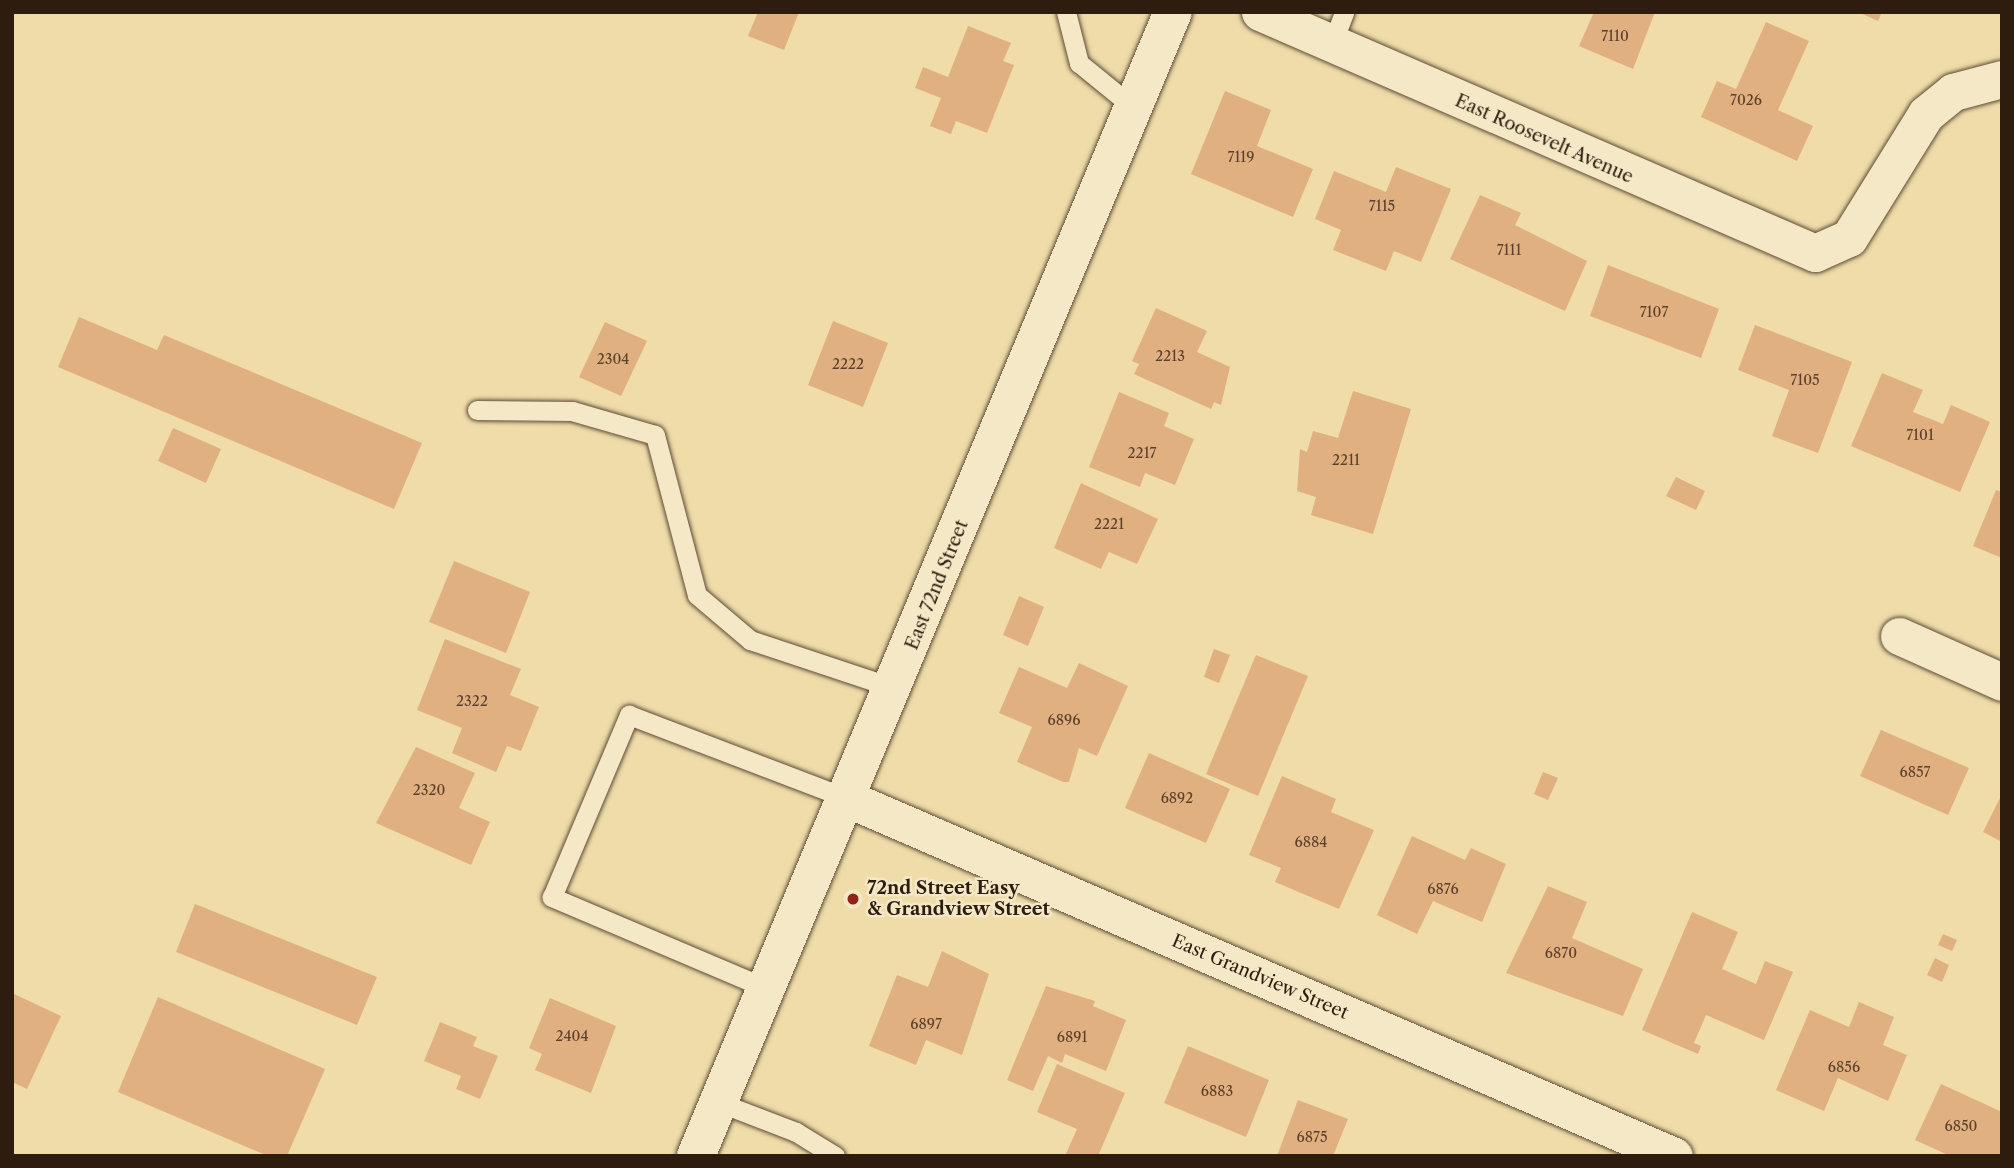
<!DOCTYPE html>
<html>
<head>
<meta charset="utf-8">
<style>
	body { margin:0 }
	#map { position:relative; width:2014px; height:1168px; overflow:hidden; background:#efdca9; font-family:"Libre Caslon Text",serif }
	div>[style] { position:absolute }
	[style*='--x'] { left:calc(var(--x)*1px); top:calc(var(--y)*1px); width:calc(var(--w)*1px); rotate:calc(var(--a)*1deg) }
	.building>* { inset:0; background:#e1b081 }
	.roads { filter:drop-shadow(0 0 2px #5e4c35) drop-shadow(0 0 2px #5e4c35) }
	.service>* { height:19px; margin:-9.5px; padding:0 9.5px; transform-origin:9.5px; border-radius:9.5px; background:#f5e8c7 }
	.minor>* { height:37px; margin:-18.5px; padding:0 18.5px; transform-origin:18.5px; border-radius:18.5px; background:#f5e8c7 }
	.secondary>* { height:38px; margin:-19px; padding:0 19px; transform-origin:19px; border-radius:19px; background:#f5e8c7 }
	.dots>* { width:19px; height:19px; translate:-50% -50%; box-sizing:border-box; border:4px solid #f5e8c7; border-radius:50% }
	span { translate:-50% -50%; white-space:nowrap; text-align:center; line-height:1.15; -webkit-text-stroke:5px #f5e8c7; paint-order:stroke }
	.number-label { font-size:14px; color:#5b412b }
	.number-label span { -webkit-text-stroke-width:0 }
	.street-label { font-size:18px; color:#2e1c0e }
	.poi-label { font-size:18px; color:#2e1c0e; font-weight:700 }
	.left { translate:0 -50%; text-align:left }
	.frame { position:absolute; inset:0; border:14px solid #2e1c0e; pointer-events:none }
</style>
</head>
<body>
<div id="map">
	<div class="building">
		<div style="clip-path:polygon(758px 12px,799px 12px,784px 50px,748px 36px)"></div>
		<div style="clip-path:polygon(1594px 12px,1655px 12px,1633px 69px,1579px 46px)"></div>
		<div style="clip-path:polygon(1858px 12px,1882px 12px,1878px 21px)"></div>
		<div style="clip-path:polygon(1766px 22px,1809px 41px,1778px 110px,1813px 126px,1797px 161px,1701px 117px,1717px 81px,1736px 89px)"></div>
		<div style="clip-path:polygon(968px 26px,1011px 43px,1003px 61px,1014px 65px,987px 133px,956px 121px,951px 134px,930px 126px,941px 98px,915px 88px,923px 67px,948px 77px)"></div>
		<div style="clip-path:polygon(1225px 91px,1271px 110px,1257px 146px,1313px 169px,1293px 217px,1191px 174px)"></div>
		<div style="clip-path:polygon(1396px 167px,1451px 189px,1421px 262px,1394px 251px,1386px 271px,1333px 250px,1341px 230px,1315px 219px,1334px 171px,1386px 192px)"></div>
		<div style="clip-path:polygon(1480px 195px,1521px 213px,1515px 225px,1587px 261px,1565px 311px,1450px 259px)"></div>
		<div style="clip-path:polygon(1608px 265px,1719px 309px,1701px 358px,1590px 316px)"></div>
		<div style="clip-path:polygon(1156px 308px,1207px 331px,1197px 352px,1230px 367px,1221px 405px,1214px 402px,1211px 409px,1134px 374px,1139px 364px,1132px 361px)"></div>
		<div style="clip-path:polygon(79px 317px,157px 350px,164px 335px,422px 443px,394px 509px,58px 367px)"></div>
		<div style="clip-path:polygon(833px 321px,888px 343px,863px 407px,808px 385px)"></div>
		<div style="clip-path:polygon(605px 322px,647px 341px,621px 396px,579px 377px)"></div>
		<div style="clip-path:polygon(1755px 325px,1852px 362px,1818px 453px,1772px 436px,1789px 390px,1738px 370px)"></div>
		<div style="clip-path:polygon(1882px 373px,1923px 390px,1913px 412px,1943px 424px,1951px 405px,1990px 422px,1960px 492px,1851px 446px)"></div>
		<div style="clip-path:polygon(1353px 391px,1411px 409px,1373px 534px,1311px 515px,1316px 497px,1297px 491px,1300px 449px,1307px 452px,1313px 431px,1338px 438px)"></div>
		<div style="clip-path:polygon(1119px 392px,1169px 413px,1164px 426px,1194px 439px,1175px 485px,1145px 473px,1140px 487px,1089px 467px)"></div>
		<div style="clip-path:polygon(173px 428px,221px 449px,206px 483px,158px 461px)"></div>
		<div style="clip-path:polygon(1676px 477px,1705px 491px,1696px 510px,1666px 496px)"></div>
		<div style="clip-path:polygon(1081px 483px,1158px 519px,1137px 564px,1109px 552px,1101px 569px,1054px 548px)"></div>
		<div style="clip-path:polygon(1996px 490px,2002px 492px,2002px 558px,1973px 546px)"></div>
		<div style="clip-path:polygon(454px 561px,530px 592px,506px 653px,429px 622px)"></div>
		<div style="clip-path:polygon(1019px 596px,1044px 607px,1028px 646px,1003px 635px)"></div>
		<div style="clip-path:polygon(445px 639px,521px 669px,510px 695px,539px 707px,521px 751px,507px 746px,496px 772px,452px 753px,462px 728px,417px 710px)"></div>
		<div style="clip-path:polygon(1214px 649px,1230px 655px,1219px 683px,1204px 677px)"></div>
		<div style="clip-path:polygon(1256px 655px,1308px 676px,1258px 796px,1206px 774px)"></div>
		<div style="clip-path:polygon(1079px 663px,1128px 686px,1097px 756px,1079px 748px,1069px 782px,1063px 782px,1017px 762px,1032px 727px,999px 713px,1019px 667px,1067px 688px)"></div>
		<div style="clip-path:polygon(1881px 730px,1969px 768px,1948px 815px,1860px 776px)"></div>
		<div style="clip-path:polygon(416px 747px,475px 773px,459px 808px,490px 822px,471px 865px,376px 823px)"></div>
		<div style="clip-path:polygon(1149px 753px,1230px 789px,1206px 843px,1125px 808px)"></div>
		<div style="clip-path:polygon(1543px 772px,1558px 778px,1548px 800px,1534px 794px)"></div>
		<div style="clip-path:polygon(1282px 776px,1336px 799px,1331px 812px,1374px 830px,1339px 909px,1275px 882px,1281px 868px,1249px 855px)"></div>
		<div style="clip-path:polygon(2002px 794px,2002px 842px,1983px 832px)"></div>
		<div style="clip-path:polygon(1412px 836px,1465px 860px,1471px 848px,1506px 864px,1482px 922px,1433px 901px,1417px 934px,1377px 915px)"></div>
		<div style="clip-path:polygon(1548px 886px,1587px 902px,1572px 938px,1643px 969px,1623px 1016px,1506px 973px)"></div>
		<div style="clip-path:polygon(195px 904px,377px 977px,357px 1025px,176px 952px)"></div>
		<div style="clip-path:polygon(1692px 912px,1738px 932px,1722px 969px,1756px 984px,1765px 961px,1793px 972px,1764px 1040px,1706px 1015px,1694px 1043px,1701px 1046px,1698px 1054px,1642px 1030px)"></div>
		<div style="clip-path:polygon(1943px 934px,1957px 940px,1952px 951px,1938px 945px)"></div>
		<div style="clip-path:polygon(942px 951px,989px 974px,962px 1055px,926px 1040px,916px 1065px,869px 1046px,897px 975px,928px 987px)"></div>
		<div style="clip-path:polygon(1935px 958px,1949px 965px,1942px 982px,1927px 975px)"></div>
		<div style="clip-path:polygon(1046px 986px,1095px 1001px,1093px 1006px,1126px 1020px,1106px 1071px,1065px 1054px,1062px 1063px,1048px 1056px,1033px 1091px,1007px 1080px)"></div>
		<div style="clip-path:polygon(12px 993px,61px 1016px,27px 1089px,12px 1082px)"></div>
		<div style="clip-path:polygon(158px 997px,325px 1069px,287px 1156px,268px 1156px,118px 1092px)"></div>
		<div style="clip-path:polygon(550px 998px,616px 1026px,591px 1093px,535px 1070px,542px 1054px,529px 1048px)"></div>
		<div style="clip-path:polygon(1859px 1002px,1894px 1017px,1883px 1045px,1907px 1055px,1888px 1101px,1838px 1078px,1824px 1111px,1776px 1090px,1810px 1010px,1849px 1027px)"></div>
		<div style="clip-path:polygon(440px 1022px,477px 1037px,473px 1046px,498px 1056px,480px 1099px,456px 1089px,461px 1076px,424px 1061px)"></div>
		<div style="clip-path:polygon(1188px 1046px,1269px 1080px,1246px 1137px,1164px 1103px)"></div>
		<div style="clip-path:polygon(1057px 1064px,1125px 1093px,1098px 1156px,1065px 1156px,1077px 1129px,1037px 1112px)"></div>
		<div style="clip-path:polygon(1941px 1084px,2002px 1112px,2002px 1156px,1950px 1156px,1915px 1140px)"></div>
		<div style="clip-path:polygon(1298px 1100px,1348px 1119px,1333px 1156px,1277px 1156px)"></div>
	</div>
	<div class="roads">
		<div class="service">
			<div style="--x:1066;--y:12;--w:53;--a:75.7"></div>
			<div style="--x:1079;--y:63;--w:70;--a:39.2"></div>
			<div style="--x:1332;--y:44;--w:34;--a:-69"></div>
			<div style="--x:477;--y:410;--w:95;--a:0.6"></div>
			<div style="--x:572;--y:411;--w:86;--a:16.1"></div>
			<div style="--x:655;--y:435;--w:165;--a:75.3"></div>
			<div style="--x:697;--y:595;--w:70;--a:40.3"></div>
			<div style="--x:750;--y:640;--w:152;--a:18.4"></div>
			<div style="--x:766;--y:988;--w:233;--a:-157"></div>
			<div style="--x:552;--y:897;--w:198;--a:-67.1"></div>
			<div style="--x:629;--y:715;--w:232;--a:20.9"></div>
			<div style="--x:718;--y:1102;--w:84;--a:21"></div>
			<div style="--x:796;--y:1132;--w:46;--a:31.6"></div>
		</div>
		<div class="minor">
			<div style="--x:1260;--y:12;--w:605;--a:23.47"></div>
			<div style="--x:1815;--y:253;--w:37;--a:-24"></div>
			<div style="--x:1849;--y:238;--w:146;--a:-58.2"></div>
			<div style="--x:1926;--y:114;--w:35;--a:-39"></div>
			<div style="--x:1953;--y:92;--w:51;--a:-14.9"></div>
			<div style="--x:1899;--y:636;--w:113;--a:24.1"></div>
			<div style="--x:846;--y:798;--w:902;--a:23.38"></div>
		</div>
		<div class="secondary">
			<div style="--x:696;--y:1156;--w:1239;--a:-67.37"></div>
		</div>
	</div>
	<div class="dots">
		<div style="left:853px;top:899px;background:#8f2418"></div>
	</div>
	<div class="number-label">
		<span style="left:1615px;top:36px">7110</span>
		<span style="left:1746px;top:100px">7026</span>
		<span style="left:1241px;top:157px">7119</span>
		<span style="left:1382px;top:206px">7115</span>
		<span style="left:1509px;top:250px">7111</span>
		<span style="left:1654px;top:312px">7107</span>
		<span style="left:1170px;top:356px">2213</span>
		<span style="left:613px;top:359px">2304</span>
		<span style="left:848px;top:364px">2222</span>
		<span style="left:1805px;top:380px">7105</span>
		<span style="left:1920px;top:435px">7101</span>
		<span style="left:1142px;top:453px">2217</span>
		<span style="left:1346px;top:460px">2211</span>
		<span style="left:1109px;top:524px">2221</span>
		<span style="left:472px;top:701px">2322</span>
		<span style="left:1064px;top:720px">6896</span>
		<span style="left:1915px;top:772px">6857</span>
		<span style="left:429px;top:790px">2320</span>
		<span style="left:1177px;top:798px">6892</span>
		<span style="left:1311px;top:842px">6884</span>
		<span style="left:1443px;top:889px">6876</span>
		<span style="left:1561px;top:953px">6870</span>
		<span style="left:926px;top:1024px">6897</span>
		<span style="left:572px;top:1036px">2404</span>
		<span style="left:1072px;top:1037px">6891</span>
		<span style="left:1844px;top:1067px">6856</span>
		<span style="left:1217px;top:1091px">6883</span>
		<span style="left:1961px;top:1126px">6850</span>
		<span style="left:1312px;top:1137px">6875</span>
	</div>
	<div class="street-label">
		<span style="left:1544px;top:139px;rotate:24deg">East Roosevelt Avenue</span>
		<span style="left:937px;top:585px;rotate:-68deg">East 72nd Street</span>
		<span style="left:1260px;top:977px;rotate:23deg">East Grandview Street</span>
	</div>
	<div class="poi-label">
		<span class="left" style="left:867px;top:899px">72nd Street Easy<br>&amp; Grandview Street</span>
	</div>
	<div class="frame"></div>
</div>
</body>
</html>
